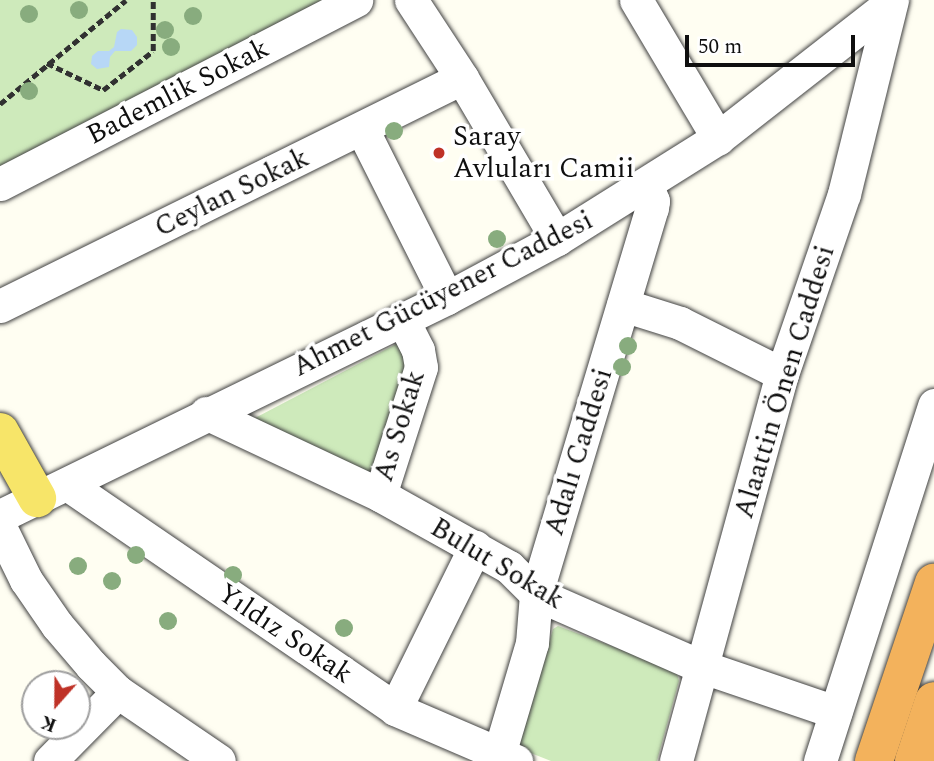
<!DOCTYPE html>
<html>
<head>
<meta charset="utf-8">
<style>
	body { margin:0 }
	#map { position:relative; width:934px; height:761px; overflow:hidden; background:#fffef2; font-family:Spectral,serif }
	div>[style] { position:absolute }
	[style*='--x'] { left:calc(var(--x)*1px); top:calc(var(--y)*1px); width:calc(var(--w)*1px); rotate:calc(var(--a)*1deg) }
	.green>* { inset:0; background:#ceeabb }
	.water>* { inset:0; background:#b7d7f6 }
	.path>* { height:4.5px; margin-top:-2.25px; transform-origin:0; background:repeating-linear-gradient(90deg,#313131 0 7px,transparent 0 10.5px) }
	.roads { filter:drop-shadow(0 0 2px #424242) drop-shadow(0 0 2px #424242) }
	.minor>* { height:33px; margin:-16.5px; padding:0 16.5px; transform-origin:16.5px; border-radius:16.5px; background:#fff }
	.major>* { height:38px; margin:-19px; padding:0 19px; transform-origin:19px; border-radius:19px; background:#f7e569 }
	.highway>* { height:38px; margin:-19px; padding:0 19px; transform-origin:19px; border-radius:19px; background:#f3b25c }
	.trees>* { width:18px; height:18px; margin:-9px; border-radius:50%; background:#88ac7e }
	.dots>* { width:19px; height:19px; translate:-50% -50%; box-sizing:border-box; border:4px solid #fff; border-radius:50% }
	span { translate:-50% -50%; white-space:nowrap; text-align:center; line-height:1.15; -webkit-text-stroke:7px #fff; paint-order:stroke }
	.street-label { font-size:28px; color:#0f0f0f }
	.poi-label { font-size:28px; color:#0f0f0f }
	.left { translate:0 -50%; text-align:left }
	.north { position:absolute; left:21px; top:670px; width:70px; height:70px; box-sizing:border-box; background:#fff; border:2px solid #9f9f9f; border-radius:50%; rotate:201deg; font-size:19px; font-weight:700; line-height:28px; text-align:center; color:#0f0f0f }
	.north::after { content:''; display:block; margin:auto; width:24px; height:32px; background:#bf3227; clip-path:polygon(50% 0,100% 100%,50% 72%,0 100%) }
	.scale { position:absolute; left:685px; top:35px; width:170px; height:32px; box-sizing:border-box; border:4px solid #0f0f0f; border-top:0; padding-left:9px; font-size:21px; line-height:24px; white-space:nowrap; color:#0f0f0f; -webkit-text-stroke:5px #fff; paint-order:stroke }
</style>
</head>
<body>
<div id="map">
	<div class="green">
		<div style="clip-path:polygon(0 0,337px 0,0 172px)"></div>
		<div style="clip-path:polygon(400px 342px,408px 360px,369px 477px,255px 418px)"></div>
		<div style="clip-path:polygon(558px 626px,676px 670px,679px 681px,657px 761px,551px 761px,518px 748px,553px 629px)"></div>
	</div>
	<div class="water">
		<div style="clip-path:polygon(121px 29px,132px 30px,137px 37px,137px 45px,131px 51px,115px 51px,110px 57px,109px 67px,97px 69px,91px 64px,92px 56px,98px 51px,109px 51px,114px 47px,117px 32px)"></div>
	</div>
	<div class="path">
		<div style="--x:47;--y:63;--w:62;--a:25.7"></div>
		<div style="--x:103;--y:90;--w:63;--a:-38"></div>
		<div style="--x:153;--y:51;--w:51;--a:-90"></div>
		<div style="--x:0;--y:104;--w:163;--a:-39.5"></div>
	</div>
	<div class="roads">
		<div class="minor">
			<div style="--x:411;--y:0;--w:93;--a:56.8"></div>
			<div style="--x:462;--y:78;--w:187;--a:59.5"></div>
			<div style="--x:636;--y:0;--w:161;--a:59.3"></div>
			<div style="--x:362;--y:129;--w:189;--a:63.3"></div>
			<div style="--x:0;--y:184;--w:401;--a:-27.3"></div>
			<div style="--x:623;--y:305;--w:60;--a:17.5"></div>
			<div style="--x:680;--y:323;--w:114;--a:26.6"></div>
			<div style="--x:0;--y:306;--w:515;--a:-26.27"></div>
			<div style="--x:206;--y:413;--w:192;--a:25.2"></div>
			<div style="--x:380;--y:495;--w:148;--a:29.2"></div>
			<div style="--x:509;--y:567;--w:38;--a:45"></div>
			<div style="--x:536;--y:594;--w:179;--a:23.7"></div>
			<div style="--x:700;--y:666;--w:143;--a:18.8"></div>
			<div style="--x:67;--y:484;--w:398;--a:34.4"></div>
			<div style="--x:395;--y:709;--w:132;--a:23.3"></div>
			<div style="--x:380;--y:495;--w:134;--a:-72.2"></div>
			<div style="--x:421;--y:367;--w:17;--a:-100"></div>
			<div style="--x:418;--y:350;--w:35;--a:-117"></div>
			<div style="--x:0;--y:516;--w:497;--a:-26"></div>
			<div style="--x:447;--y:298;--w:125;--a:-28.2"></div>
			<div style="--x:557;--y:239;--w:190;--a:-32.1"></div>
			<div style="--x:718;--y:138;--w:219;--a:-38"></div>
			<div style="--x:0;--y:527;--w:59;--a:63.9"></div>
			<div style="--x:26;--y:580;--w:55;--a:55.4"></div>
			<div style="--x:57;--y:625;--w:52;--a:49.6"></div>
			<div style="--x:91;--y:665;--w:38;--a:45"></div>
			<div style="--x:118;--y:692;--w:122;--a:34.3"></div>
			<div style="--x:395;--y:709;--w:181;--a:-63.7"></div>
			<div style="--x:50;--y:761;--w:97;--a:-45.4"></div>
			<div style="--x:497;--y:761;--w:123;--a:-73.5"></div>
			<div style="--x:532;--y:643;--w:49;--a:-85.3"></div>
			<div style="--x:536;--y:594;--w:403;--a:-73.3"></div>
			<div style="--x:652;--y:208;--w:7;--a:-82"></div>
			<div style="--x:653;--y:201;--w:16;--a:-112"></div>
			<div style="--x:676;--y:761;--w:401;--a:-74.7"></div>
			<div style="--x:782;--y:374;--w:190;--a:-71"></div>
			<div style="--x:844;--y:194;--w:200;--a:-76.1"></div>
			<div style="--x:820;--y:761;--w:374;--a:-72.2"></div>
		</div>
		<div class="major">
			<div style="--x:0;--y:432;--w:76;--a:60.7"></div>
		</div>
		<div class="highway">
			<div style="--x:874;--y:761;--w:188;--a:-71.4"></div>
			<div style="--x:914;--y:761;--w:63;--a:-71.6"></div>
		</div>
	</div>
	<div class="trees">
		<div style="left:79px;top:10px"></div>
		<div style="left:29px;top:14px"></div>
		<div style="left:193px;top:16px"></div>
		<div style="left:165px;top:30px"></div>
		<div style="left:171px;top:47px"></div>
		<div style="left:29px;top:91px"></div>
		<div style="left:394px;top:131px"></div>
		<div style="left:497px;top:239px"></div>
		<div style="left:628px;top:346px"></div>
		<div style="left:622px;top:367px"></div>
		<div style="left:136px;top:555px"></div>
		<div style="left:78px;top:566px"></div>
		<div style="left:233px;top:575px"></div>
		<div style="left:112px;top:581px"></div>
		<div style="left:168px;top:621px"></div>
		<div style="left:344px;top:628px"></div>
	</div>
	<div class="dots">
		<div style="left:439px;top:153px;background:#bf3227"></div>
	</div>
	<div class="street-label">
		<span style="left:178px;top:92px;rotate:-27deg">Bademlik Sokak</span>
		<span style="left:232px;top:193px;rotate:-26deg">Ceylan Sokak</span>
		<span style="left:443px;top:294px;rotate:-27deg">Ahmet Gücüyener Caddesi</span>
		<span style="left:785px;top:382px;rotate:-73deg">Alaattin Önen Caddesi</span>
		<span style="left:400px;top:426px;rotate:-73deg">As Sokak</span>
		<span style="left:579px;top:452px;rotate:-73deg">Adalı Caddesi</span>
		<span style="left:497px;top:564px;rotate:31deg">Bulut Sokak</span>
		<span style="left:285px;top:634px;rotate:34deg">Yıldız Sokak</span>
	</div>
	<div class="poi-label">
		<span class="left" style="left:453px;top:153px">Saray<br>Avluları Camii</span>
	</div>
	<div class="north">K</div>
	<div class="scale">50 m</div>
</div>
</body>
</html>
